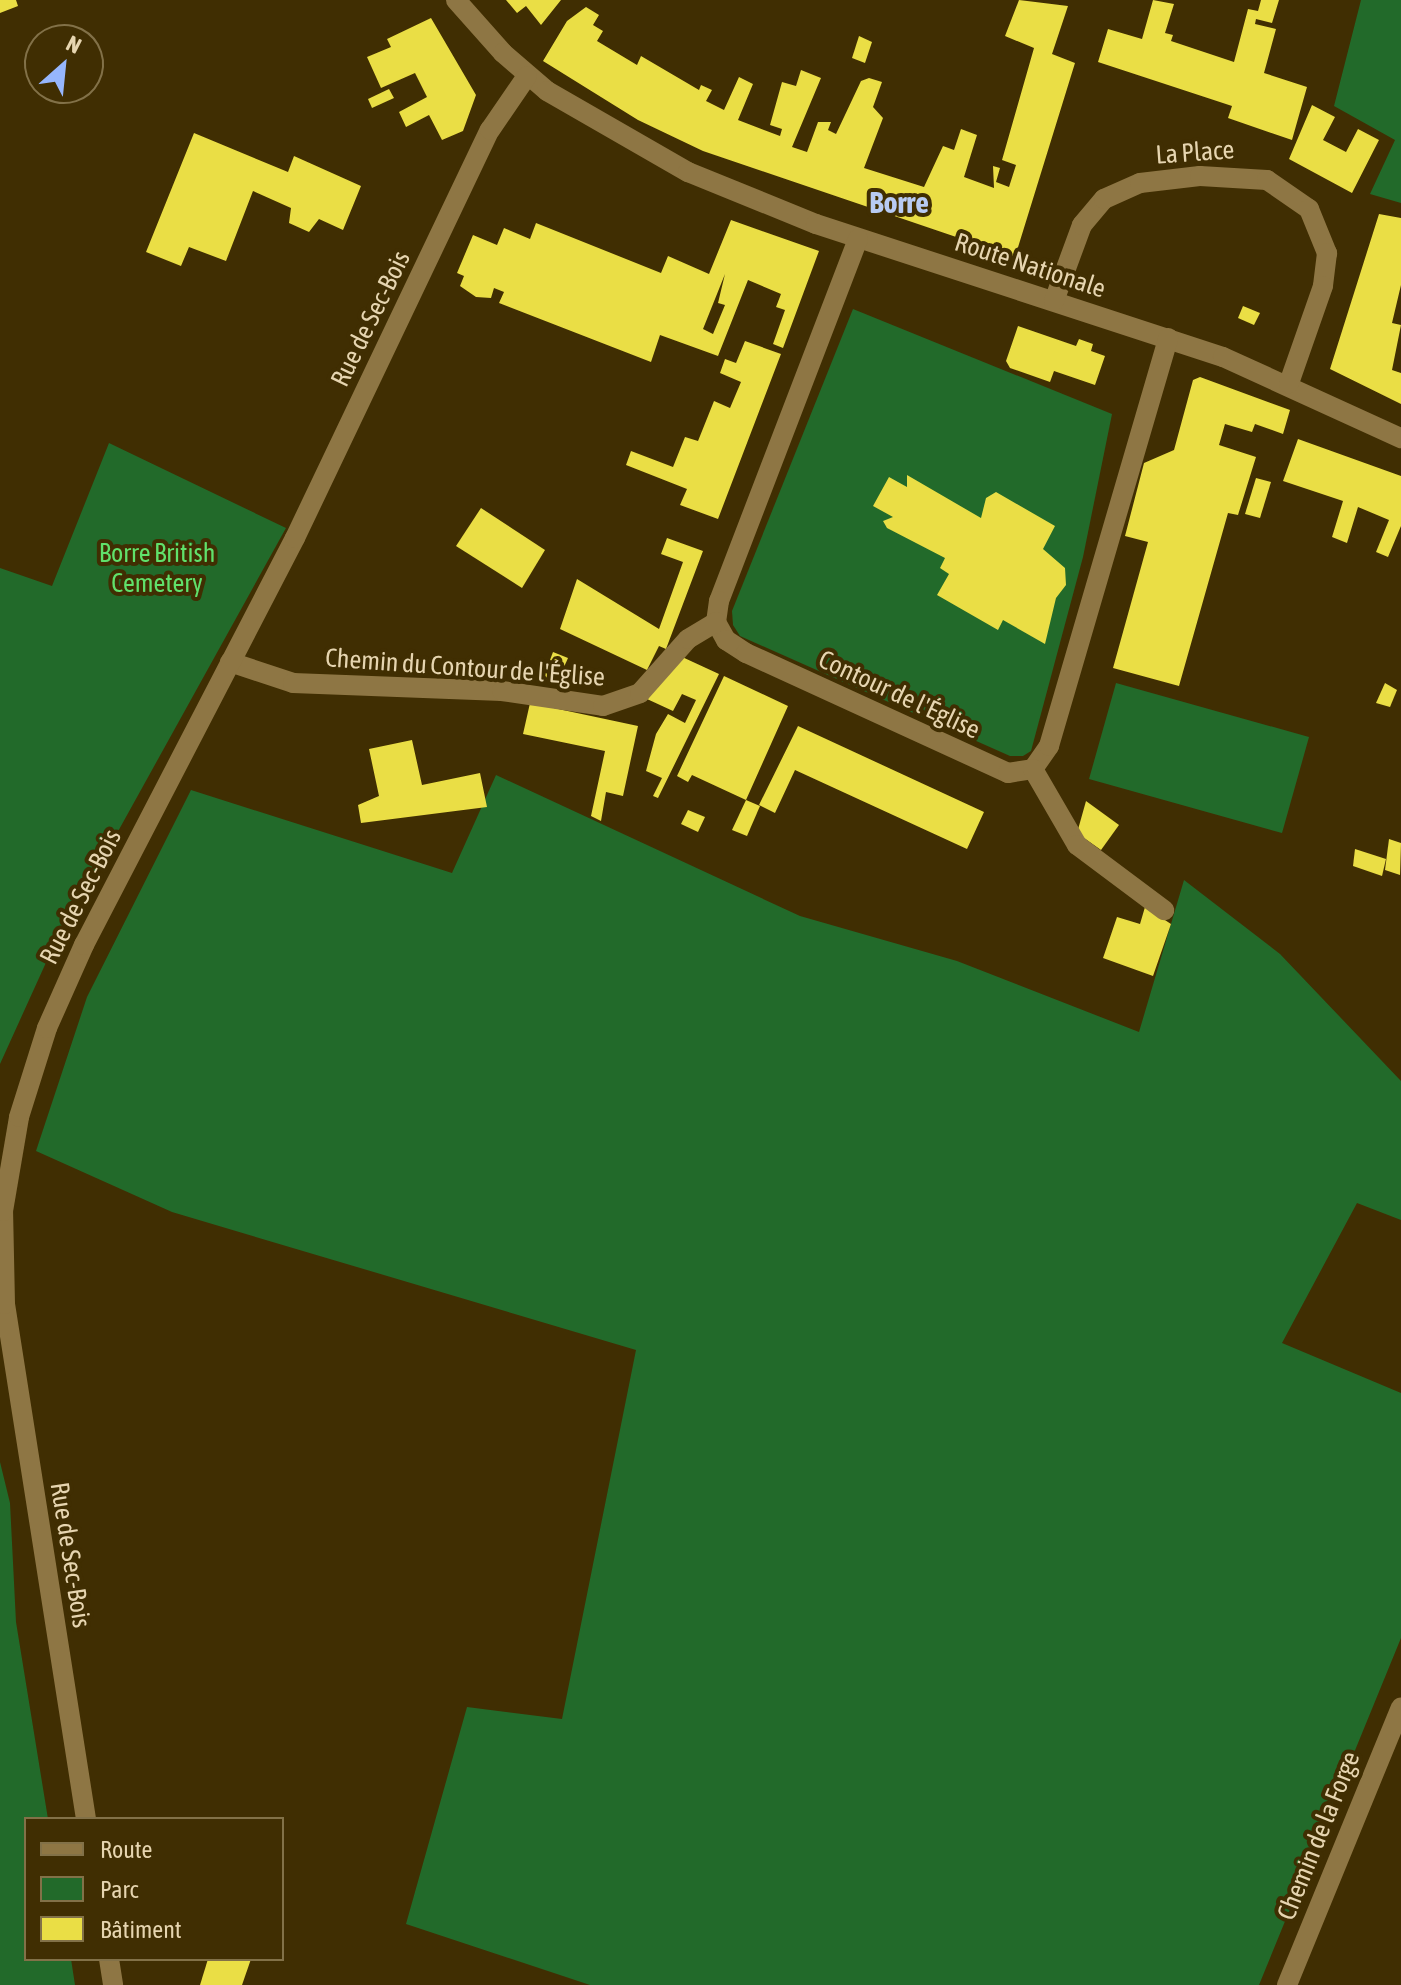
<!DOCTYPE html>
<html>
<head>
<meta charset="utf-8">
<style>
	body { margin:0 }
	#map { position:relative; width:1401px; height:1985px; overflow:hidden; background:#402e02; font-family:"Asap Condensed",sans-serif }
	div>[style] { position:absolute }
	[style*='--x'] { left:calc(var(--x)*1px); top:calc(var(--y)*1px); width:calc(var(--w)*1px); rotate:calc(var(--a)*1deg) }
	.green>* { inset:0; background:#226a2a }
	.building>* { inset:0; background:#eade45 }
	.minor>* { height:20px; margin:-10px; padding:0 10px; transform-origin:10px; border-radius:10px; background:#8e7644 }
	span { translate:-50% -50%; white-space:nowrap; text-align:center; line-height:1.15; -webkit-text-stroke:8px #402e02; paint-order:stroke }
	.street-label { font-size:26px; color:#e6d5b0 }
	.park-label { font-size:26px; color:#60e16b }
	.quarter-label { font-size:30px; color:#b8cbf3; font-weight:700 }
	.legend { position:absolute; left:24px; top:1817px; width:260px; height:144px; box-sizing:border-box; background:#402e02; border:2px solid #827148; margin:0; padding:10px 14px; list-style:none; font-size:24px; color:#e6d5b0 }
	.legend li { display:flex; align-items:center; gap:16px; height:40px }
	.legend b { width:40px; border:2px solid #827148 }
	.north { position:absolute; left:24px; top:24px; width:80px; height:80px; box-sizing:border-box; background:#402e02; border:2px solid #827148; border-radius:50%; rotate:27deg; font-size:22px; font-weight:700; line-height:32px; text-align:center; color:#e6d5b0 }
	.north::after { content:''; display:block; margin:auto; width:28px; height:36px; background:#96b6fd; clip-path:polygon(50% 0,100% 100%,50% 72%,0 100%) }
</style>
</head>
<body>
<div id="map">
	<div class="green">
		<div style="clip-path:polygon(1361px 0,1401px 0,1401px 203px,1370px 194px,1395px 140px,1334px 106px)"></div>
		<div style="clip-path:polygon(853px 309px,1112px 414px,1083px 557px,1031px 751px,1023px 756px,1010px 756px,740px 636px,733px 625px,732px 611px)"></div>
		<div style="clip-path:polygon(109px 443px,286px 528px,49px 956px,0 1064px,0 568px,52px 586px)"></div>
		<div style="clip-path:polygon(1116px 683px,1309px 737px,1282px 833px,1089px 779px)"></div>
		<div style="clip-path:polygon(496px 775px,800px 916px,957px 961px,1139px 1032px,1184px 880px,1280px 954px,1401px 1081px,1401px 1220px,1357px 1203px,1282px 1343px,1401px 1393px,1401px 1638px,1259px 1985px,590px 1985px,406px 1924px,467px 1707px,562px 1719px,636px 1350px,172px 1212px,36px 1151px,87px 997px,191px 790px,452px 873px)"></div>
		<div style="clip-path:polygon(0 1462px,10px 1503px,16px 1622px,48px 1819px,26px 1819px,26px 1959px,71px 1959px,75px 1985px,0 1985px)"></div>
	</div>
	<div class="building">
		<div style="clip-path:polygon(0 0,16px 0,18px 6px,0 13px)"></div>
		<div style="clip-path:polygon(506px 0,561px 0,541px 25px,526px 6px,517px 13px)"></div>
		<div style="clip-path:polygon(1019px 0,1068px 6px,1052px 54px,1075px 63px,1015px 257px,703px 151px,638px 120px,543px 61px,567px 21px,586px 7px,599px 15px,593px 25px,603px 31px,597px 41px,637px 65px,641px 56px,699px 90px,701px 85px,712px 90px,706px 101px,724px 110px,739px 77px,753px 84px,738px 120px,780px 136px,782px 129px,770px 125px,782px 82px,796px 86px,801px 70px,821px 78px,792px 147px,807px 152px,818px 122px,831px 122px,828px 130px,836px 134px,861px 81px,869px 78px,882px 82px,873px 107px,883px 118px,864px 168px,924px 187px,943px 146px,954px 150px,961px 129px,977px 135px,964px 177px,994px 188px,993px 166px,1000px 168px,996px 182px,1009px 187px,1016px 165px,1002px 160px,1034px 48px,1005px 36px)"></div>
		<div style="clip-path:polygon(1153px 0,1174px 4px,1165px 33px,1173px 35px,1171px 41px,1234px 62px,1248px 9px,1258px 11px,1261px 0,1279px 0,1272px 23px,1256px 19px,1255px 24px,1276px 29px,1264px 73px,1307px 87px,1292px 140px,1228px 118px,1232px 106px,1098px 62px,1108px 29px,1142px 39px)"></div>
		<div style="clip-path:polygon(431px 18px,476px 95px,463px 131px,442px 140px,429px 115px,406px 127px,399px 112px,427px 97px,415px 73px,381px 88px,367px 57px,391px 47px,387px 39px)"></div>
		<div style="clip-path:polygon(859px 36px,872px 42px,865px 63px,852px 58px)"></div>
		<div style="clip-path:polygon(389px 89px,394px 98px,372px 108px,368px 99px)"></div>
		<div style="clip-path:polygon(1312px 105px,1335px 117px,1323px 140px,1346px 152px,1358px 129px,1379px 140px,1352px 193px,1289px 159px)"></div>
		<div style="clip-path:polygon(194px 133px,288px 172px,294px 156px,361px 186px,343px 230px,319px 219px,309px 232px,289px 223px,291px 208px,253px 191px,226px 261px,189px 247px,181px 266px,146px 252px)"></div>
		<div style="clip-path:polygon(1379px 214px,1401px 218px,1401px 285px,1392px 323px,1401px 325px,1392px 370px,1401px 373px,1401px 404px,1330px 369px)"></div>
		<div style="clip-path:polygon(evenodd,731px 220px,819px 251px,783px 348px,773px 344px,785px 310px,776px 307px,781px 294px,748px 280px,718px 356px,660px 335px,651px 362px,499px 303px,504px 292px,494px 288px,491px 298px,476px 297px,460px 286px,464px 276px,457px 273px,473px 235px,497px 245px,504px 228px,530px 239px,536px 223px,661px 273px,668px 256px,709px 274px,731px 220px,725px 274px,718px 303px,725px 305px,713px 334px,703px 329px,725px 274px)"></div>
		<div style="clip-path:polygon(1243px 306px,1260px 313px,1254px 325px,1238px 318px)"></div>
		<div style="clip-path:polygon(1018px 326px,1076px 346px,1079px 339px,1093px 344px,1091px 351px,1105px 356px,1095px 385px,1054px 371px,1050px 382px,1010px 368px,1006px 361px)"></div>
		<div style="clip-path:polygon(745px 341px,781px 354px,718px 519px,680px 505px,687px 489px,626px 465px,631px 451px,673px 467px,685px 437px,698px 441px,714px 401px,730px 408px,741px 382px,720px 373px,725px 359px,736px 363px)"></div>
		<div style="clip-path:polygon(1200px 377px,1290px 410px,1283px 434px,1255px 424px,1252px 432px,1225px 424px,1219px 445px,1256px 457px,1238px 515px,1228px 513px,1179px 686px,1113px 668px,1148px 542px,1125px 536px,1144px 463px,1174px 450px,1193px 380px)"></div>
		<div style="clip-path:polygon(1298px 439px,1401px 476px,1401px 526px,1388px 557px,1376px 552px,1389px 520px,1358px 507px,1347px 543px,1332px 537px,1343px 501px,1283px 481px)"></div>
		<div style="clip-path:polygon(907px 475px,981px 518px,986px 498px,996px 492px,1055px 526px,1043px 549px,1065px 568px,1066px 585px,1056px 598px,1045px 644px,1003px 620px,998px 630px,937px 595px,949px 574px,940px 568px,945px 558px,887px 528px,883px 521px,893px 517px,873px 506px,889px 477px,907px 487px)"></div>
		<div style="clip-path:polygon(1256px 478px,1271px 482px,1260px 518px,1245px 514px)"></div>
		<div style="clip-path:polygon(481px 508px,545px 550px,522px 588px,456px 546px)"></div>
		<div style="clip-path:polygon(667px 538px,703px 551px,666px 649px,659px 646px,647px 670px,560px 629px,577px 579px,659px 629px,683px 562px,661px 554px)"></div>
		<div style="clip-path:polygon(553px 652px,568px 658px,556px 685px,543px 679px)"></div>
		<div style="clip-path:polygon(680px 656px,719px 674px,658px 798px,653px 796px,662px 778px,646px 771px,656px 734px,668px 714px,685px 723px,696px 700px,682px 694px,673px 711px,647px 699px)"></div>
		<div style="clip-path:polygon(724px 676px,788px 706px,746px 800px,692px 775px,688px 782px,677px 776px)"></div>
		<div style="clip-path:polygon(1385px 683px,1397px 690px,1390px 707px,1376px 703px)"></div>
		<div style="clip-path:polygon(530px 703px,638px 726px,623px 796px,606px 792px,601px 821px,591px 816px,605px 751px,523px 734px)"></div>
		<div style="clip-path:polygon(798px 726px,984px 812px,967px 849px,795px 770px,775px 813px,759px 805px)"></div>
		<div style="clip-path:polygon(412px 740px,422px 785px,480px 773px,487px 807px,361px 823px,358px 805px,379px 796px,369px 749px)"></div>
		<div style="clip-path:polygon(746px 800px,760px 806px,747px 836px,732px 830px)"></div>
		<div style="clip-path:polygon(1086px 801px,1119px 825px,1101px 850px,1077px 833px)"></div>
		<div style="clip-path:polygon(688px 810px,705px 817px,698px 832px,681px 824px)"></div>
		<div style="clip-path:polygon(1389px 839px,1401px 843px,1400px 875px,1385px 870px)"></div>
		<div style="clip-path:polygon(1355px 849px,1386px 859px,1382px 876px,1353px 866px)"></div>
		<div style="clip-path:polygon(1145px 907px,1171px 924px,1153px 976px,1103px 958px,1117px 917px,1140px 924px)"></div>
		<div style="clip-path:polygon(208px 1959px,251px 1959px,242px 1985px,200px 1985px)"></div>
	</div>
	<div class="minor">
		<div style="--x:456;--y:0;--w:71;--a:48.4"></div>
		<div style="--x:503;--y:53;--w:58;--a:40.8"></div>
		<div style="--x:547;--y:91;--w:163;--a:29.9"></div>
		<div style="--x:688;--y:172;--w:138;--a:22.1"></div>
		<div style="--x:816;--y:224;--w:428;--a:18.1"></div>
		<div style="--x:1223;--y:357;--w:196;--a:24.5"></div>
		<div style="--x:858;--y:239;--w:388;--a:111"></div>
		<div style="--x:719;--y:601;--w:21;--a:98"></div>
		<div style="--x:716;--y:622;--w:21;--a:61"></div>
		<div style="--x:726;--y:640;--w:24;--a:33"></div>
		<div style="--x:746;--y:653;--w:288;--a:24.6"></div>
		<div style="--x:1008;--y:773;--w:25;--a:-9"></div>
		<div style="--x:1033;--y:769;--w:28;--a:-55"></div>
		<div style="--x:1049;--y:746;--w:425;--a:-73.7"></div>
		<div style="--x:1054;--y:301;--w:81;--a:-69.8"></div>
		<div style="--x:1082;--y:225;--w:34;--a:-50"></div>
		<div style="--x:1104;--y:199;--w:39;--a:-24"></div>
		<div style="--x:1140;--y:183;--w:60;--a:-6.7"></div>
		<div style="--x:1200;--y:176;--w:67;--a:3.4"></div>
		<div style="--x:1267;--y:180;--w:51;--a:34.6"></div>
		<div style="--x:1309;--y:209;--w:48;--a:67.8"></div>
		<div style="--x:1327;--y:253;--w:33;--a:97"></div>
		<div style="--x:1323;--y:286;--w:103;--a:109.3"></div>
		<div style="--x:230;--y:662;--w:66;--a:18.4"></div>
		<div style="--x:293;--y:683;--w:209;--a:2.2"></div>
		<div style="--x:502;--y:691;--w:102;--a:8.4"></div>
		<div style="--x:603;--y:706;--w:39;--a:-19"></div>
		<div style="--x:640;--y:693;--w:72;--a:-48.4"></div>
		<div style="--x:688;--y:639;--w:33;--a:-31"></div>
		<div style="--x:1033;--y:769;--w:88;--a:59.9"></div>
		<div style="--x:1077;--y:845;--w:109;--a:36.8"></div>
		<div style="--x:86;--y:1819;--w:521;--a:-98.94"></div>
		<div style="--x:5;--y:1304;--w:93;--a:-91.2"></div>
		<div style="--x:3;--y:1211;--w:95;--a:-80.3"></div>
		<div style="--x:19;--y:1117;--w:93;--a:-72.5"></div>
		<div style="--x:47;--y:1028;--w:91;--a:-66"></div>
		<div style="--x:84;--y:945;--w:458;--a:-62.6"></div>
		<div style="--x:295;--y:538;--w:452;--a:-64.5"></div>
		<div style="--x:490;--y:130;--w:65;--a:-55.6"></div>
		<div style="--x:109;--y:1959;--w:26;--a:81"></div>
		<div style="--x:1287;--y:1985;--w:300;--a:-67.7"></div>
	</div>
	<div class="street-label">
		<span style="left:1195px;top:153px;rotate:-4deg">La Place</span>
		<span style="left:1030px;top:266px;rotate:18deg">Route Nationale</span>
		<span style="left:371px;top:319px;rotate:-64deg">Rue de Sec-Bois</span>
		<span style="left:465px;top:668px;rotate:4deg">Chemin du Contour de l'Église</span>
		<span style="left:899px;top:695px;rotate:25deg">Contour de l'Église</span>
		<span style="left:81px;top:897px;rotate:-63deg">Rue de Sec-Bois</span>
		<span style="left:70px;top:1555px;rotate:81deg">Rue de Sec-Bois</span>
		<span style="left:1319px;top:1836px;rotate:-68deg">Chemin de la Forge</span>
	</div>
	<div class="park-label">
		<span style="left:157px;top:569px">Borre British<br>Cemetery</span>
	</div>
	<div class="quarter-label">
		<span style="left:899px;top:202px">Borre</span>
	</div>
	<ul class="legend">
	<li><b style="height:10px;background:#8e7644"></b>Route</li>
	<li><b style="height:22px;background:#226a2a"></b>Parc</li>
	<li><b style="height:22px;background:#eade45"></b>Bâtiment</li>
	</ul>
	<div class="north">N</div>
</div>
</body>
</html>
